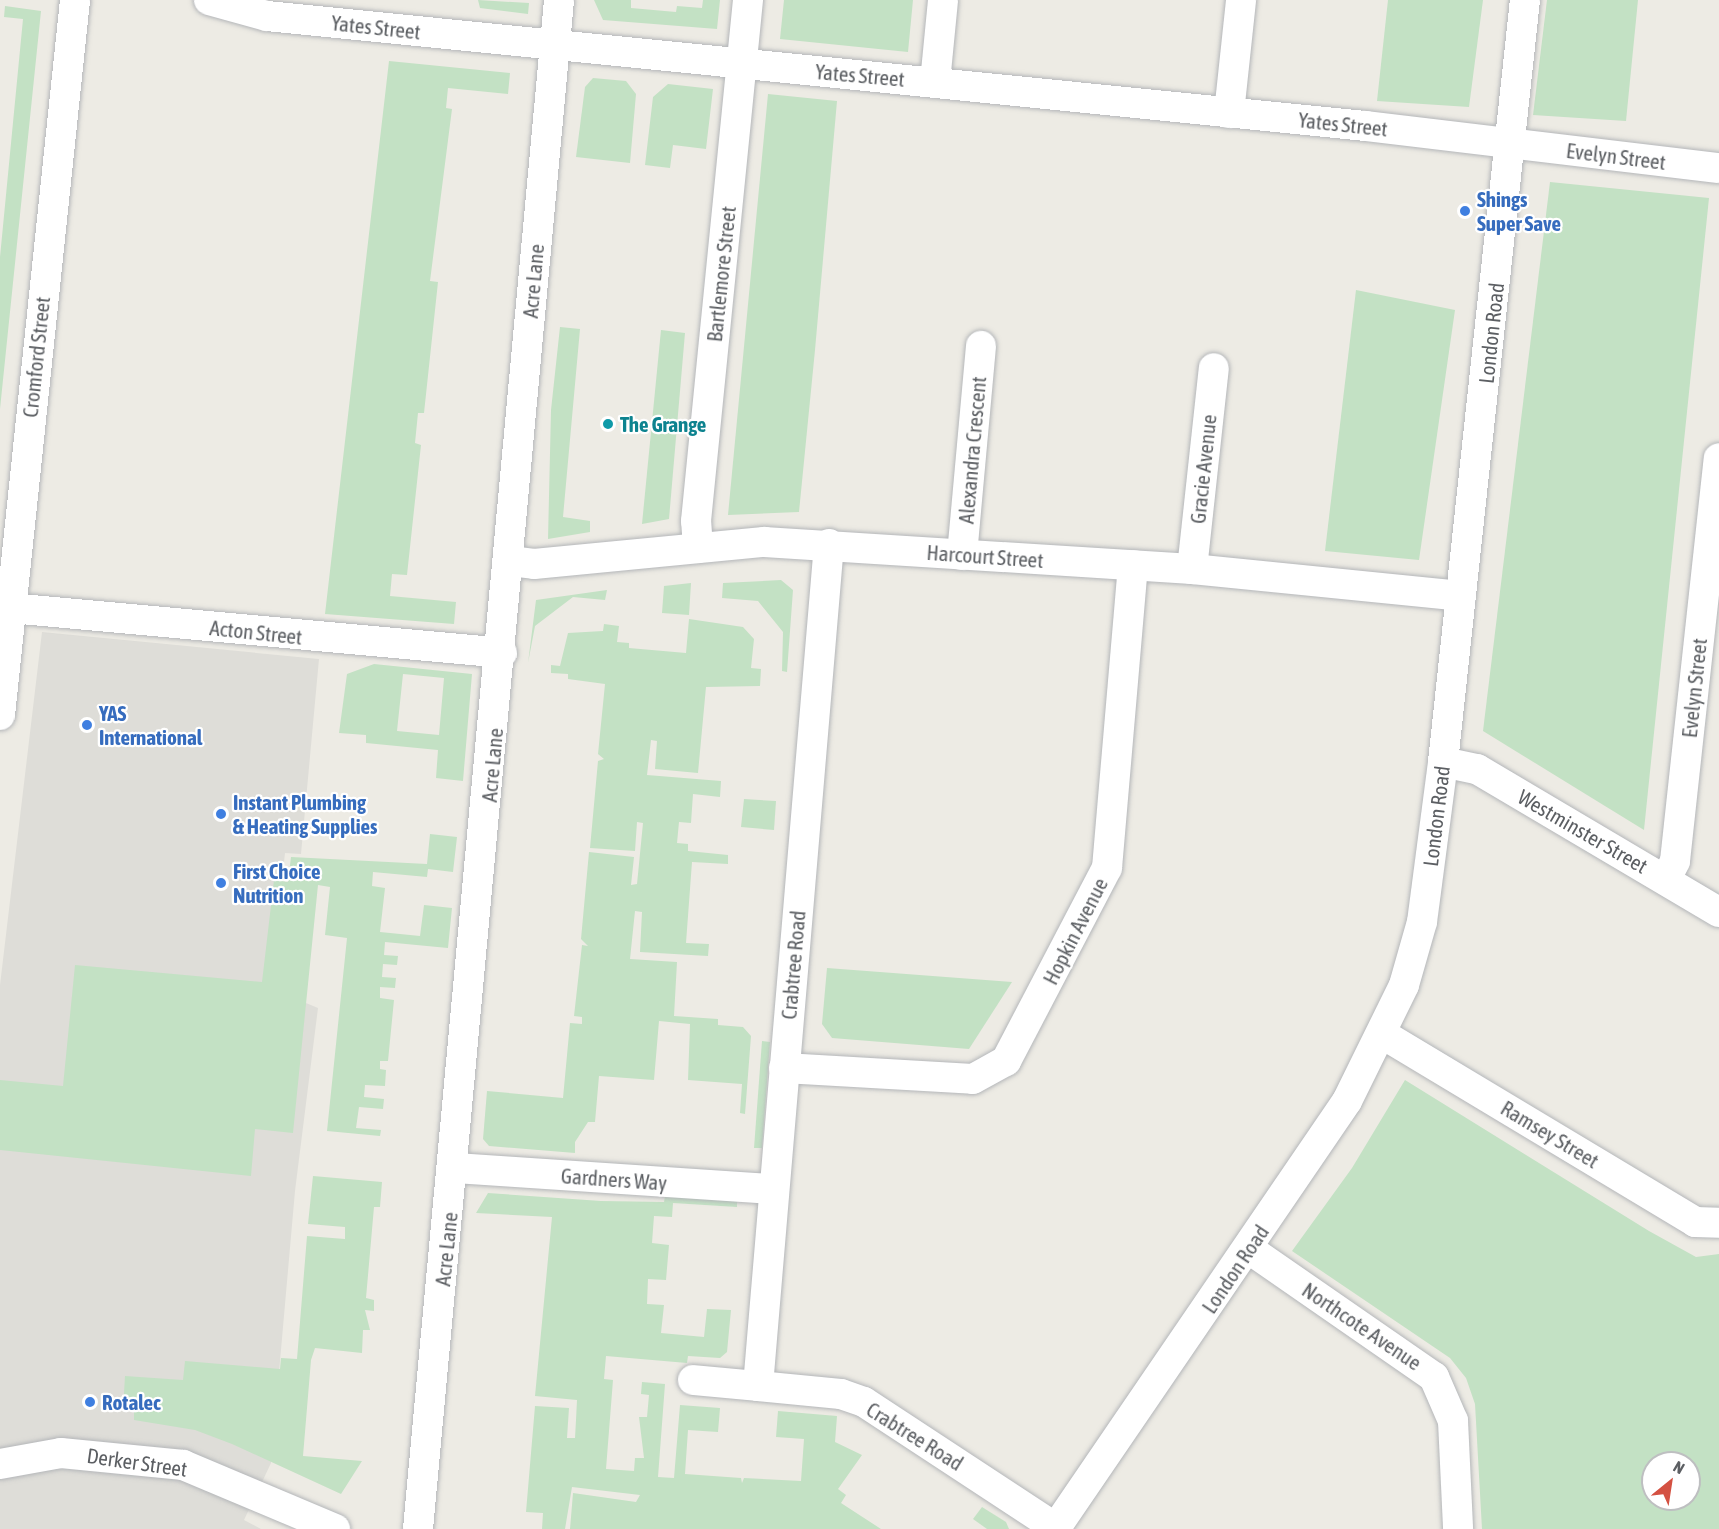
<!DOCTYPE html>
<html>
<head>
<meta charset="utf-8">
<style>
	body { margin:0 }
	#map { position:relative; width:1719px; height:1529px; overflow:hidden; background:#edebe4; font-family:"Asap Condensed",sans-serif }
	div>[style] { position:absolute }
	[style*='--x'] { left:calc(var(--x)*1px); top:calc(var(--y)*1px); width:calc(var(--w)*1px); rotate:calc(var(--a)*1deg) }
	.industrial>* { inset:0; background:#deddd8 }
	.green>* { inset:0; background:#c3e1c4 }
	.roads { filter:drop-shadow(0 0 2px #b4b6b9) drop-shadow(0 0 2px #b4b6b9) }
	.minor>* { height:30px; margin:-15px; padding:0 15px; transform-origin:15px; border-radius:15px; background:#fff }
	.dots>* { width:16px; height:16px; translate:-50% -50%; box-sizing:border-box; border:3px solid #fff; border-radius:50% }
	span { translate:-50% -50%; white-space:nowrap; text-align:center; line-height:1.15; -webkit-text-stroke:4.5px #fff; paint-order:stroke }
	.street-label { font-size:21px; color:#5c5f63 }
	.shop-label { font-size:21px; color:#366cbe; font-weight:700 }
	.left { translate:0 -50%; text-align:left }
	.culture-label { font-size:21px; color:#0d838f; font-weight:700 }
	.north { position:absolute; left:1641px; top:1451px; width:60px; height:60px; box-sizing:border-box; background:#fff; border:2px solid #bebfc1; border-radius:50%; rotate:30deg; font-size:16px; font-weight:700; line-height:24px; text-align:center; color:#5c5f63 }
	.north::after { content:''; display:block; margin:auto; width:21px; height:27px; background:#d45142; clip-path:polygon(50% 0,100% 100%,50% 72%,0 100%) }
</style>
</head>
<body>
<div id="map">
	<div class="industrial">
		<div style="clip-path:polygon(42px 632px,319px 659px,301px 854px,285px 853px,270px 988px,318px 1008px,295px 1191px,271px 1463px,244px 1520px,261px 1529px,0 1529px,0 985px)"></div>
	</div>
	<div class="green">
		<div style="clip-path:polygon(478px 0,529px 3px,528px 14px,480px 8px)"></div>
		<div style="clip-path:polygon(594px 0,631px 0,631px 8px,676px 12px,677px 6px,702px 8px,703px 0,720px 0,717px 29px,603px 20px)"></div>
		<div style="clip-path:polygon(784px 0,913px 0,908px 52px,780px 39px)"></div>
		<div style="clip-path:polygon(1388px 0,1483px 0,1469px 107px,1377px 101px)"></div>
		<div style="clip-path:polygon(1547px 0,1638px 0,1626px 121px,1533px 115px)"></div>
		<div style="clip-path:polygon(5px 6px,41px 11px,0 409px,0 257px,23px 19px,4px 17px)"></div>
		<div style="clip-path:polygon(389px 61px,510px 73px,508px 94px,448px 88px,446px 108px,452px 109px,430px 281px,438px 282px,424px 413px,418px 413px,415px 443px,421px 445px,407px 575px,392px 574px,390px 596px,456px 602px,454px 624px,325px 614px)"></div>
		<div style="clip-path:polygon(593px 78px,626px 81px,636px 94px,630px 163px,576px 157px,585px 87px)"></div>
		<div style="clip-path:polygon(668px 84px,713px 89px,706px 149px,673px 145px,670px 168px,645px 165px,653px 97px)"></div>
		<div style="clip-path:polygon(768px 94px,837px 101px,815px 350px,799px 512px,728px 515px)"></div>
		<div style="clip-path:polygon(1550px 182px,1709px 198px,1644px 830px,1483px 731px)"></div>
		<div style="clip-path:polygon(1356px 290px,1455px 310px,1419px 560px,1325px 551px)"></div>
		<div style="clip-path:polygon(560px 327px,580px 329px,563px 517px,590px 521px,590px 532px,548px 539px,551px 410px)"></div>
		<div style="clip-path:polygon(661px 330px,685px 333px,669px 519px,642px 524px)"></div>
		<div style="clip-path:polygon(781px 580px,793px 590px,787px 672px,782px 671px,783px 632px,758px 601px,722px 598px,723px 583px)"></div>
		<div style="clip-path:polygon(691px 583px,689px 615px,662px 613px,664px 586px)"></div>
		<div style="clip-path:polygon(607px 590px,605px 600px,573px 597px,535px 626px,528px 663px,536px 600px)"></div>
		<div style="clip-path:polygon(689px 619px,743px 627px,754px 639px,751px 668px,761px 669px,760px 686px,706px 687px,698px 773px,655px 769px,657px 741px,651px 740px,647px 775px,721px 781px,720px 797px,693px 794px,691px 823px,679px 822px,677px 843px,688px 844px,688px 851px,728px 855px,728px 864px,692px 862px,686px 943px,709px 944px,708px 956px,640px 952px,642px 912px,635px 911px,630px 959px,677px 962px,674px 1016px,718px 1019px,718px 1025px,743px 1027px,751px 1036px,745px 1114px,740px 1113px,742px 1084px,688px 1080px,690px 1024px,659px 1021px,654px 1080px,599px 1076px,595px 1122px,588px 1122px,575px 1142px,575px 1153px,489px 1146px,483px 1139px,487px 1091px,563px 1098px,570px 1023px,582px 1024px,582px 1017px,574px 1016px,582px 945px,588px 946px,581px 939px,589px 852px,634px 857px,631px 885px,637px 884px,643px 823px,637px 822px,635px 851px,590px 848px,598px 761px,604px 759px,598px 754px,605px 684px,568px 679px,568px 674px,551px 673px,551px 665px,560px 666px,568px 633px,603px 631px,604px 624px,619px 626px,617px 642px,629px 643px,629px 648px,686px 653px)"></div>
		<div style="clip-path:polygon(evenodd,374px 664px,472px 674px,463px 781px,436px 778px,438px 750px,366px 743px,366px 735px,339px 733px,347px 674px,374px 664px,403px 674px,444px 678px,439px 735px,397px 731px,403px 674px)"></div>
		<div style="clip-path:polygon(744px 799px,776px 801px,774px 830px,741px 827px)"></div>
		<div style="clip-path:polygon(430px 834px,457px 837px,453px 872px,428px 869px,427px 877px,373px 872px,372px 886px,385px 888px,380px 932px,420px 936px,424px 905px,452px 908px,448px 948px,385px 942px,384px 955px,398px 956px,397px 965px,383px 964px,382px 977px,396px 978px,395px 988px,380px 987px,380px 998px,394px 1000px,388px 1061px,380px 1061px,380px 1069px,386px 1070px,385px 1086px,365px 1085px,364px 1097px,384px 1099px,383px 1109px,359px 1107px,356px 1128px,381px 1130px,380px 1136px,327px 1131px,347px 938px,325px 935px,330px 887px,318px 885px,293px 1133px,255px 1129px,251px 1176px,0 1150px,0 1080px,63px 1086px,75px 965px,262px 982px,274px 880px,288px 882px,291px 857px,427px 864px)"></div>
		<div style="clip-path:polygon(827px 968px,1012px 982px,969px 1049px,832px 1038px,822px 1024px)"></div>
		<div style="clip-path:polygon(762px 1041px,770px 1042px,762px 1148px,754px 1148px)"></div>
		<div style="clip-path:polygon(evenodd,1405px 1080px,1649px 1231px,1696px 1257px,1719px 1254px,1719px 1529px,1482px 1529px,1475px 1404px,1466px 1378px,1450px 1358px,1292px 1251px,1352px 1168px,1405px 1080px,1653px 1463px,1689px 1463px,1689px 1499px,1653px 1499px,1653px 1463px)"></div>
		<div style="clip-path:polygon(313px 1176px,382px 1182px,380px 1207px,374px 1207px,366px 1298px,374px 1300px,374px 1311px,365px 1310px,370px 1330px,363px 1330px,362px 1353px,315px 1348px,311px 1360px,303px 1456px,362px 1461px,341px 1494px,232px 1444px,195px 1430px,134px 1420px,134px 1411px,123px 1410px,125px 1376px,183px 1380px,185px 1361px,280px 1369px,281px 1358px,297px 1359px,307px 1236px,345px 1239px,345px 1227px,308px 1224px)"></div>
		<div style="clip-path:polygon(488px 1193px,601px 1201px,664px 1202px,665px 1196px,737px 1201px,737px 1207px,673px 1203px,672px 1217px,654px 1216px,652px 1243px,669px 1245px,666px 1280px,648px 1279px,647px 1304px,664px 1305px,661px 1333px,704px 1337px,707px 1309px,731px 1310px,727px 1352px,720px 1358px,688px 1356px,687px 1363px,606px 1356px,604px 1379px,613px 1380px,606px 1469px,634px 1471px,635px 1458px,644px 1458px,639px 1417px,647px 1417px,649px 1395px,641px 1394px,642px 1382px,665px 1384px,658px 1477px,674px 1478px,680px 1405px,720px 1408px,718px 1432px,688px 1430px,685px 1474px,741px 1478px,742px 1483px,744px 1478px,801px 1481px,804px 1439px,776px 1437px,778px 1411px,837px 1416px,835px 1442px,862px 1455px,838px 1489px,846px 1495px,841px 1503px,881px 1529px,570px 1529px,573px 1493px,636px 1502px,640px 1495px,572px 1487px,565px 1529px,542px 1529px,543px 1513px,526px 1512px,535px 1406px,569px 1408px,567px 1438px,575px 1438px,576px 1420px,577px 1400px,535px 1396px,552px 1217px,476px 1213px)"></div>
		<div style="clip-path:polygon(982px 1507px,1006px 1522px,1009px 1529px,987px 1529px,973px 1519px)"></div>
	</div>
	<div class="roads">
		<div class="minor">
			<div style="--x:209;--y:0;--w:60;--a:15.4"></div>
			<div style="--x:267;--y:16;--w:1103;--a:5.72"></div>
			<div style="--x:1365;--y:126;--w:356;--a:6.8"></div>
			<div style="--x:935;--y:82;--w:82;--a:-84.4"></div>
			<div style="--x:1229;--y:113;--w:114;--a:-83.9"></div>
			<div style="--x:829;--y:544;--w:845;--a:94.82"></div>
			<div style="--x:758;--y:1386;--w:83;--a:5.5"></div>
			<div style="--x:841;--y:1394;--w:24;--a:19"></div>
			<div style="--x:864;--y:1402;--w:230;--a:33.3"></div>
			<div style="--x:698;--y:548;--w:27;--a:-94"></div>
			<div style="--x:696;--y:521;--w:524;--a:-84.3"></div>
			<div style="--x:962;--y:555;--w:210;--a:-84.8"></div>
			<div style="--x:510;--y:561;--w:24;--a:7"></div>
			<div style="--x:534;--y:564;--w:231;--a:-5.5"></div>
			<div style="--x:764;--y:542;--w:429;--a:3.6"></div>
			<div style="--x:1192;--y:569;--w:270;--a:5.7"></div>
			<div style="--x:1192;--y:569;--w:202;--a:-83.8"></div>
			<div style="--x:10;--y:608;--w:494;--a:5.2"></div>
			<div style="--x:0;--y:715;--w:719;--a:-84.01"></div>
			<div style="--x:1443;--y:762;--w:35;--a:12"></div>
			<div style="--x:1477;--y:769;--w:281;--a:30.6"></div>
			<div style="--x:1666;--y:879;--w:20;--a:-63"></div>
			<div style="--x:1675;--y:861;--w:405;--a:-83.8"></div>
			<div style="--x:1384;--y:1035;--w:363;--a:31"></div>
			<div style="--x:1695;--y:1222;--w:24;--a:2"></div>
			<div style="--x:784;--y:1068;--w:189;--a:3.3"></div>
			<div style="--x:973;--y:1079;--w:38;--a:-29"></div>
			<div style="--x:1006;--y:1061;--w:218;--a:-62.4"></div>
			<div style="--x:1107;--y:868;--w:304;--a:-85.1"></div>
			<div style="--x:455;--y:1168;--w:319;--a:3.8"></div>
			<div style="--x:1249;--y:1249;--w:225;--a:34.7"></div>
			<div style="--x:1434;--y:1377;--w:48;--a:66.6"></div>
			<div style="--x:1453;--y:1421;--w:108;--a:87.3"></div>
			<div style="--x:693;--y:1380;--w:65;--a:5.3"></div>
			<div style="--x:0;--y:1464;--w:62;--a:-10.2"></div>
			<div style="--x:61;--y:1453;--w:123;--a:5.6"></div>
			<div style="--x:183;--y:1465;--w:165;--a:22.8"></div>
			<div style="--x:418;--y:1529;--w:1535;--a:-84.73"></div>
			<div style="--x:1055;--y:1529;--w:518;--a:-55.7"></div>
			<div style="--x:1347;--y:1101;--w:129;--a:-63.8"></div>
			<div style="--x:1404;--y:985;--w:66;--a:-74.1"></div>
			<div style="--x:1422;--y:922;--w:161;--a:-82.5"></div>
			<div style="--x:1443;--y:762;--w:766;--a:-83.86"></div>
		</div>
	</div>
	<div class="dots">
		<div style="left:1465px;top:211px;background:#3f7fe0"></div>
		<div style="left:608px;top:424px;background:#0f9aa8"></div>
		<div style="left:87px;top:725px;background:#3f7fe0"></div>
		<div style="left:221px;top:814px;background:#3f7fe0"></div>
		<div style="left:221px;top:883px;background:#3f7fe0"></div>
		<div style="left:90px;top:1402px;background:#3f7fe0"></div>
	</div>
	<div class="street-label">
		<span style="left:376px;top:27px;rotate:6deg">Yates Street</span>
		<span style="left:860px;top:75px;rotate:5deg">Yates Street</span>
		<span style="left:1343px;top:124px;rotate:6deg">Yates Street</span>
		<span style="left:1616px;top:156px;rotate:7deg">Evelyn Street</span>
		<span style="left:721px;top:274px;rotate:-84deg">Bartlemore Street</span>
		<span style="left:533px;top:281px;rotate:-85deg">Acre Lane</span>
		<span style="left:1491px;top:333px;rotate:-84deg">London Road</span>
		<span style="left:36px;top:357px;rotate:-84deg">Cromford Street</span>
		<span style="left:972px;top:450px;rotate:-85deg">Alexandra Crescent</span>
		<span style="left:1203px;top:469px;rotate:-84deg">Gracie Avenue</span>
		<span style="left:985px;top:556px;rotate:4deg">Harcourt Street</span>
		<span style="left:256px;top:632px;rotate:6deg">Acton Street</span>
		<span style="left:1694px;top:688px;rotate:-84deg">Evelyn Street</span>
		<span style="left:492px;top:765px;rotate:-85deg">Acre Lane</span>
		<span style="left:1436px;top:816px;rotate:-83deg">London Road</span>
		<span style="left:1583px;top:831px;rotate:30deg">Westminster Street</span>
		<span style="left:1075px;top:931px;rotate:-63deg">Hopkin Avenue</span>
		<span style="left:793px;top:965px;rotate:-85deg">Crabtree Road</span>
		<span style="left:1550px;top:1134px;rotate:31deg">Ramsey Street</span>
		<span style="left:614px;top:1179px;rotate:4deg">Gardners Way</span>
		<span style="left:446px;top:1249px;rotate:-84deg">Acre Lane</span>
		<span style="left:1235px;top:1269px;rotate:-56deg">London Road</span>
		<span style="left:1362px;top:1326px;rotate:34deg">Northcote Avenue</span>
		<span style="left:915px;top:1436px;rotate:32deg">Crabtree Road</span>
		<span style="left:137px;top:1462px;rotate:8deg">Derker Street</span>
	</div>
	<div class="shop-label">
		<span class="left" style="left:1477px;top:211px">Shings<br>Super Save</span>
		<span class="left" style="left:99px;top:725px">YAS<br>International</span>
		<span class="left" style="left:233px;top:814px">Instant Plumbing<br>&amp; Heating Supplies</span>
		<span class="left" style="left:233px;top:883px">First Choice<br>Nutrition</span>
		<span class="left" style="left:102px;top:1402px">Rotalec</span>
	</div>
	<div class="culture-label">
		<span class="left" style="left:620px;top:424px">The Grange</span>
	</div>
	<div class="north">N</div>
</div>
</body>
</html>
